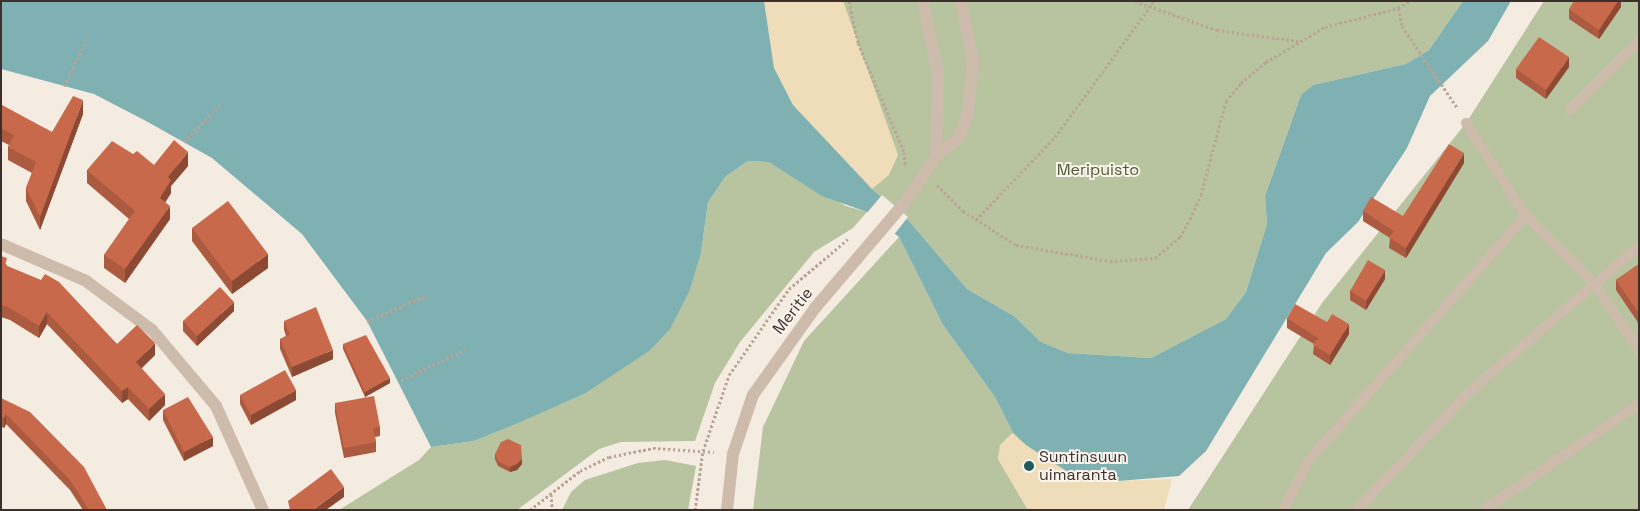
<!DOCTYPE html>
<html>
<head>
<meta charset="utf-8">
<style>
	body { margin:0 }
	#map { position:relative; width:1640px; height:511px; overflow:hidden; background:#f4ebe1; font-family:"Space Grotesk",sans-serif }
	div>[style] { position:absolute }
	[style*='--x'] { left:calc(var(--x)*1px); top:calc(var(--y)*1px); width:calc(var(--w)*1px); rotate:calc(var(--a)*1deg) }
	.green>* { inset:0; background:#b8c4a0 }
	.sand>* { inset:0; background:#efdcb8 }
	.water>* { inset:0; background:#7fb0b2 }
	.pier>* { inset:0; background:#f4ebe1 }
	.path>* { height:3px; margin-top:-1.5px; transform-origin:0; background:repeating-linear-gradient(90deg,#b9a596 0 2.5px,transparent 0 5px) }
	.service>* { height:10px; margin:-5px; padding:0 5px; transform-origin:5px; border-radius:5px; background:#cdbbac }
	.minor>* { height:12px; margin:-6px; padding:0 6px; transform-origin:6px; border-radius:6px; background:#cdbbac }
	.wall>* { inset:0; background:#ac5a40 }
	.shaded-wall>* { inset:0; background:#8c4a34 }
	.building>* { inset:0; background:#c8694b }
	.dots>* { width:14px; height:14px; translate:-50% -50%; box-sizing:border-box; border:2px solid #fbf5ee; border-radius:50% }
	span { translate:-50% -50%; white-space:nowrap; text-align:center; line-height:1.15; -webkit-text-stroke:4px #fbf5ee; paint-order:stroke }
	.park-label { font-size:16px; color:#4a5a2e }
	.street-label { font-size:16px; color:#3b302b }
	.poi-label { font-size:16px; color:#3b302b }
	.left { translate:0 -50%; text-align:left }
	.frame { position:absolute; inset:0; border:2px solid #3b302b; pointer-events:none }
</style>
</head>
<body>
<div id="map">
	<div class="green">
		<div style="clip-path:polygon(764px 1px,1463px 1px,1429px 50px,1406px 64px,1313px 85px,1301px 95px,1265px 196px,1267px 224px,1246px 292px,1226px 319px,1151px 358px,1068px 353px,1041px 342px,1014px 316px,967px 289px,909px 221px,872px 189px)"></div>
		<div style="clip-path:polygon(1544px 1px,1639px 1px,1639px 510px,1188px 510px,1322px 303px,1466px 123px)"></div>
		<div style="clip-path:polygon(748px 161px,769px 162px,846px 206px,867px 212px,853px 228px,814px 252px,740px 342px,715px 383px,695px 441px,621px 442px,599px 449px,517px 510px,339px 510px,419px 460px,431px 447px,474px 441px,584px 394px,701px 253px,708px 202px,726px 176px)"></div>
		<div style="clip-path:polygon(899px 237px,943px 325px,995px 397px,1013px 433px,1005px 440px,998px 459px,1028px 510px,753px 510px,763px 427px,804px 341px)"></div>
		<div style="clip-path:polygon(665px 460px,696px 466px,688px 510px,562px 510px,571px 492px,585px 480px,638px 463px)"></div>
	</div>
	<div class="sand">
		<div style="clip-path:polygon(764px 1px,843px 1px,898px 155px,889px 175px,872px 189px,793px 105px,774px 68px)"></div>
		<div style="clip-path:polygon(1013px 433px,1068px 472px,1118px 481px,1172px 479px,1164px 510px,1028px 510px,998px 459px,1000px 445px)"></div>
	</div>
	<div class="water">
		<div style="clip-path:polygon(1px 1px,764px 1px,774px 68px,793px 105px,872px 189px,909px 221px,967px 289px,1014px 316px,1041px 342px,1068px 353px,1151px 358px,1226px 319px,1246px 292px,1267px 224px,1265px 196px,1301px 95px,1313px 85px,1406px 64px,1429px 50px,1463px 1px,1511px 1px,1488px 41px,1430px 96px,1407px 148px,1358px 222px,1326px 253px,1206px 451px,1179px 476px,1118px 481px,1068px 472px,1026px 445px,1013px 433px,995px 397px,943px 325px,899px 237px,867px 212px,822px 196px,769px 162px,748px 161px,726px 176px,708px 202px,701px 253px,689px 292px,670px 329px,649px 351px,584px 394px,518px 423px,474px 441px,431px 447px,367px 321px,302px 234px,212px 158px,146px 121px,94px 94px,1px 69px)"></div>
	</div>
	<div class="pier">
		<div style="clip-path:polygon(882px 195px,908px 217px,893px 236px,866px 214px)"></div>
	</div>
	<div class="path">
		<div style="--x:849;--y:1;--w:43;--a:77.9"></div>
		<div style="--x:858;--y:43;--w:118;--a:67.1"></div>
		<div style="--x:904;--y:152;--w:14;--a:86"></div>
		<div style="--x:1135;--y:1;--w:87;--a:19.5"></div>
		<div style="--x:1217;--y:30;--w:82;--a:7.7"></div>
		<div style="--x:1398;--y:8;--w:18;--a:77"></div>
		<div style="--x:1402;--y:26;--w:100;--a:56"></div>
		<div style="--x:64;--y:86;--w:52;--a:-63.9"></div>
		<div style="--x:184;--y:142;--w:54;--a:-45.7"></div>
		<div style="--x:937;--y:185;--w:37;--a:45"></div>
		<div style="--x:963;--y:211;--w:63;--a:32.7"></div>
		<div style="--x:1016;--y:245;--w:95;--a:9.7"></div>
		<div style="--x:1110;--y:261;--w:45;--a:-3.8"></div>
		<div style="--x:1155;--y:258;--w:33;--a:-40"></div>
		<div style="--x:1180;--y:237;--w:21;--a:-61"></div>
		<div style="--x:1190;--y:219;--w:26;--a:-65"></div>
		<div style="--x:1201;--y:195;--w:97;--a:-75.1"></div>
		<div style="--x:1226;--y:101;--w:23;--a:-50"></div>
		<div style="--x:1241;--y:83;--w:33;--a:-40"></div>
		<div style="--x:1266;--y:62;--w:69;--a:-30.7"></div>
		<div style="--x:1325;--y:27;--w:75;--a:-14.6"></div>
		<div style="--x:1398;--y:8;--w:13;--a:-32"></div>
		<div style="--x:976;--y:220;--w:115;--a:-46.4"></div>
		<div style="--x:1055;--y:137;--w:168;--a:-53.9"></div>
		<div style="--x:367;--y:321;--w:66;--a:-23.1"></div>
		<div style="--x:401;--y:380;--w:71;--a:-25.1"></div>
		<div style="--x:551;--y:494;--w:16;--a:86"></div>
		<div style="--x:530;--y:510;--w:63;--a:-38"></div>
		<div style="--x:580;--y:471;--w:32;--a:-26"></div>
		<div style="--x:609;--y:457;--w:45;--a:-11.6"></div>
		<div style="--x:653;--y:448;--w:61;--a:3.8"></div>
		<div style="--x:695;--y:510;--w:60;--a:-82.3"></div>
		<div style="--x:703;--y:451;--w:80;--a:-71.1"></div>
		<div style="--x:729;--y:375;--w:105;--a:-55.1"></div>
		<div style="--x:789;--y:289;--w:77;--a:-40.3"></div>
	</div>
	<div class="service">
		<div style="--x:1570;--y:110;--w:98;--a:-45"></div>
		<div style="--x:1466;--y:123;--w:111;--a:57.2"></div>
		<div style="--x:1526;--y:216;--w:95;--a:44.6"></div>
		<div style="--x:1594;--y:283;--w:81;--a:56.1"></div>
		<div style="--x:1283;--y:510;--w:56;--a:-62.5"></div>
		<div style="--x:1309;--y:460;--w:327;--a:-48.4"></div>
		<div style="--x:1357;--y:510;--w:160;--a:-46.5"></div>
		<div style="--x:1467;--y:394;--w:227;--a:-40.7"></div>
		<div style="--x:1484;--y:510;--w:188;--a:-34.4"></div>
	</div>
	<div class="minor">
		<div style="--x:923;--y:1;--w:75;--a:78.4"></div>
		<div style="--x:938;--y:74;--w:83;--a:91.4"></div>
		<div style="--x:1;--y:244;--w:93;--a:23.5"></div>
		<div style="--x:86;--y:281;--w:82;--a:36.6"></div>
		<div style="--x:152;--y:330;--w:99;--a:49.9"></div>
		<div style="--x:216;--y:406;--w:114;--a:65.7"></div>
		<div style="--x:727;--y:510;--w:56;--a:-83.9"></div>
		<div style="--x:733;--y:454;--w:62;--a:-71.3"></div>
		<div style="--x:753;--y:395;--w:107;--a:-54.5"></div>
		<div style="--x:815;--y:308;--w:140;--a:-49.6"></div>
		<div style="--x:906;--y:201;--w:53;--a:-55.7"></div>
		<div style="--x:936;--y:157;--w:30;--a:-41"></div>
		<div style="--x:959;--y:137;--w:26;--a:-69"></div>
		<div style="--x:968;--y:113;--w:51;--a:-84.4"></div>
		<div style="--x:973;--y:62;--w:62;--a:-101.1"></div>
	</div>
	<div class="wall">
		<div style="clip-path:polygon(1621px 1px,1621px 7px,1599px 39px,1569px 19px,1569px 9px)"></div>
		<div style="clip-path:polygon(1569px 67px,1546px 99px,1516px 78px,1516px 69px)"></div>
		<div style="clip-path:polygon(1px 107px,52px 132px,83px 114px,40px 230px,26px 201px,26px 188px,32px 173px,8px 160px,8px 147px,9px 145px,1px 141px)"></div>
		<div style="clip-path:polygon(133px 154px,154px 165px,188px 166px,171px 186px,171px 193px,165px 202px,170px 219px,125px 283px,104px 268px,104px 255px,129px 219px,87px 183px,87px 170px)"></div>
		<div style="clip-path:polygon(1464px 163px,1406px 258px,1389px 248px,1390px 238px,1363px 221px,1363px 211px,1403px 216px)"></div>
		<div style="clip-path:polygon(192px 228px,268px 268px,232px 294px,192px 241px)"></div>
		<div style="clip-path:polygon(1px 256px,7px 266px,117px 344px,155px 355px,141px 368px,165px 405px,149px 421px,128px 399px,122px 403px,47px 324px,39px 338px,10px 320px,1px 317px)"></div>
		<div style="clip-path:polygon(1639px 264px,1639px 324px,1616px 290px,1616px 280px)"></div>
		<div style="clip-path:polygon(1385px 279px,1366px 310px,1350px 300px,1350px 291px)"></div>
		<div style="clip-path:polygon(234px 311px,197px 346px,183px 331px,183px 321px)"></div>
		<div style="clip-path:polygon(1287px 318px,1349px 334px,1330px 365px,1313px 354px,1314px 344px,1287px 328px)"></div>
		<div style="clip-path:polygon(284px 321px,333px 359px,292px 377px,280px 349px,280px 339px,286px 336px,284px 330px)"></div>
		<div style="clip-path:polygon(343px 344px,390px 383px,365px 397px,343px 349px)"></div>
		<div style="clip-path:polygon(240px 395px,296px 400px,251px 425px,240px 404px)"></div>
		<div style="clip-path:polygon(1px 398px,107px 510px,83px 510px,70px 490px,6px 424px,4px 428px,1px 427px)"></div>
		<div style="clip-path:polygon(335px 403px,380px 427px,380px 436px,375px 437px,376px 442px,376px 452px,344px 458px,335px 413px)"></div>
		<div style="clip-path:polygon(163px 410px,213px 446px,184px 461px,163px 420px)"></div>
		<div style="clip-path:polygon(495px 454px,522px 464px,517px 470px,510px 472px,498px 466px,495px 459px)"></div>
	</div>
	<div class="shaded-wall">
		<div style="clip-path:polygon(1618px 1px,1621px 1px,1621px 7px,1599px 39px,1599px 30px)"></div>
		<div style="clip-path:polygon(1569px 57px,1569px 67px,1546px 99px,1546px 90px)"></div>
		<div style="clip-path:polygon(83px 100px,83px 114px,40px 230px,40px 217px)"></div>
		<div style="clip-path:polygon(188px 152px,188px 166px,171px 186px,171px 193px,160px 211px,160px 198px,168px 177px)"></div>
		<div style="clip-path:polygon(1464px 153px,1464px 163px,1406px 258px,1406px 248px)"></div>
		<div style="clip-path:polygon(170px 206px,170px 219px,125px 283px,125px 269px)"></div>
		<div style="clip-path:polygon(268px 254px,268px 268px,232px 294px,232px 281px)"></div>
		<div style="clip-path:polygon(1385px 270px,1385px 279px,1366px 310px,1366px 301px)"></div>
		<div style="clip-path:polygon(234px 302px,234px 311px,197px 346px,197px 336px)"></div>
		<div style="clip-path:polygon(47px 312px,47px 324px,39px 338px,39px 326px)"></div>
		<div style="clip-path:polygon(1349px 324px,1349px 334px,1330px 365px,1330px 355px)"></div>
		<div style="clip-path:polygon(155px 343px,155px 355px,136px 374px,136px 362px)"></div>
		<div style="clip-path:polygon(333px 350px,333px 359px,292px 377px,292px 367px)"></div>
		<div style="clip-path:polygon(390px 378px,390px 383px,365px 397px,365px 392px)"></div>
		<div style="clip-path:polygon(128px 387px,128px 399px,122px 403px,122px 391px)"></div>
		<div style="clip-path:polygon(296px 390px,296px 400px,251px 425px,251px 415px)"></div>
		<div style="clip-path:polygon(165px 394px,165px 405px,149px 421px,149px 409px)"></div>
		<div style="clip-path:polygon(6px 414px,6px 424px,4px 428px,4px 418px)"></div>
		<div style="clip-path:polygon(213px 437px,213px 446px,184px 461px,184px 452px)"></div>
		<div style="clip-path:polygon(522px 459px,522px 464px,517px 470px,510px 472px,510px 467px)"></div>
		<div style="clip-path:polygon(344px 487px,344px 497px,326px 510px,313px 510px)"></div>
		<div style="clip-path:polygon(2px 488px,2px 504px,1px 505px,1px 489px)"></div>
	</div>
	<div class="building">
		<div style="clip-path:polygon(1574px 1px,1618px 1px,1599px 30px,1569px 9px)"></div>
		<div style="clip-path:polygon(1539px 37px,1569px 57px,1546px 90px,1516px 69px)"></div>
		<div style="clip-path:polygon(73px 96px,83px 100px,40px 217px,26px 188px,36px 162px,8px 147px,14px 135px,1px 128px,1px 107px,2px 105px,52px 132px)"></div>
		<div style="clip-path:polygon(174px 140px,188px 152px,168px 177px,171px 180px,160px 198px,170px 206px,125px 269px,104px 255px,135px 211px,87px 170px,112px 141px,133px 154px,137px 151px,154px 165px)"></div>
		<div style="clip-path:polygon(1449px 144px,1464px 153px,1406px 248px,1389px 238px,1394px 231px,1363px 211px,1371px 197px,1403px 216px)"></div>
		<div style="clip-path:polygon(228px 201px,268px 254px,232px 281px,192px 228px)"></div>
		<div style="clip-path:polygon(1px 256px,7px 258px,5px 265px,41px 280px,45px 274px,59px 282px,117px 344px,137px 325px,155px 343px,136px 362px,165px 394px,149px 409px,128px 387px,122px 391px,47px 312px,39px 326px,10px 308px,1px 305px)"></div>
		<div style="clip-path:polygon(1368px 260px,1385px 270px,1366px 301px,1350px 291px)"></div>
		<div style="clip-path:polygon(1639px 264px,1639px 314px,1616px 280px)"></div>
		<div style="clip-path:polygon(220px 287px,234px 302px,197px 336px,183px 321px)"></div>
		<div style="clip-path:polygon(1295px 304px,1327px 322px,1332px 314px,1349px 324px,1330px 355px,1313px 345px,1318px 338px,1287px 318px)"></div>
		<div style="clip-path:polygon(316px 307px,333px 350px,292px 367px,280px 339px,290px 335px,284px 321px)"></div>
		<div style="clip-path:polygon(366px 335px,390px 378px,365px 392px,343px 344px)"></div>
		<div style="clip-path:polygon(285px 370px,296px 390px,251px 415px,240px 395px)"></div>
		<div style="clip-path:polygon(374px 396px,380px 427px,373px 428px,376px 442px,344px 448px,335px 403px)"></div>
		<div style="clip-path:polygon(188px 397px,213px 437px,184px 452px,163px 410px)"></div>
		<div style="clip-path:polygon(1px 398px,30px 412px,84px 467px,107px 510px,89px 510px,70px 480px,6px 414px,4px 418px,1px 418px)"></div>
		<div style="clip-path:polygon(508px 439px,521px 445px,522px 459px,517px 464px,510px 467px,498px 461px,495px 454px,501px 442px)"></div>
		<div style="clip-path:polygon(331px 469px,344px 487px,313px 510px,290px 510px,288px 501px)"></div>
	</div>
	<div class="dots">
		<div style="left:1029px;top:466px;background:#1f5a5e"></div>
	</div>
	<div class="park-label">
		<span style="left:1098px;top:170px">Meripuisto</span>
	</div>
	<div class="street-label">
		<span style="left:793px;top:311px;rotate:-52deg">Meritie</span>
	</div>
	<div class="poi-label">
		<span class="left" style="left:1039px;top:466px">Suntinsuun<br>uimaranta</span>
	</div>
	<div class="frame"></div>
</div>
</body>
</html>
